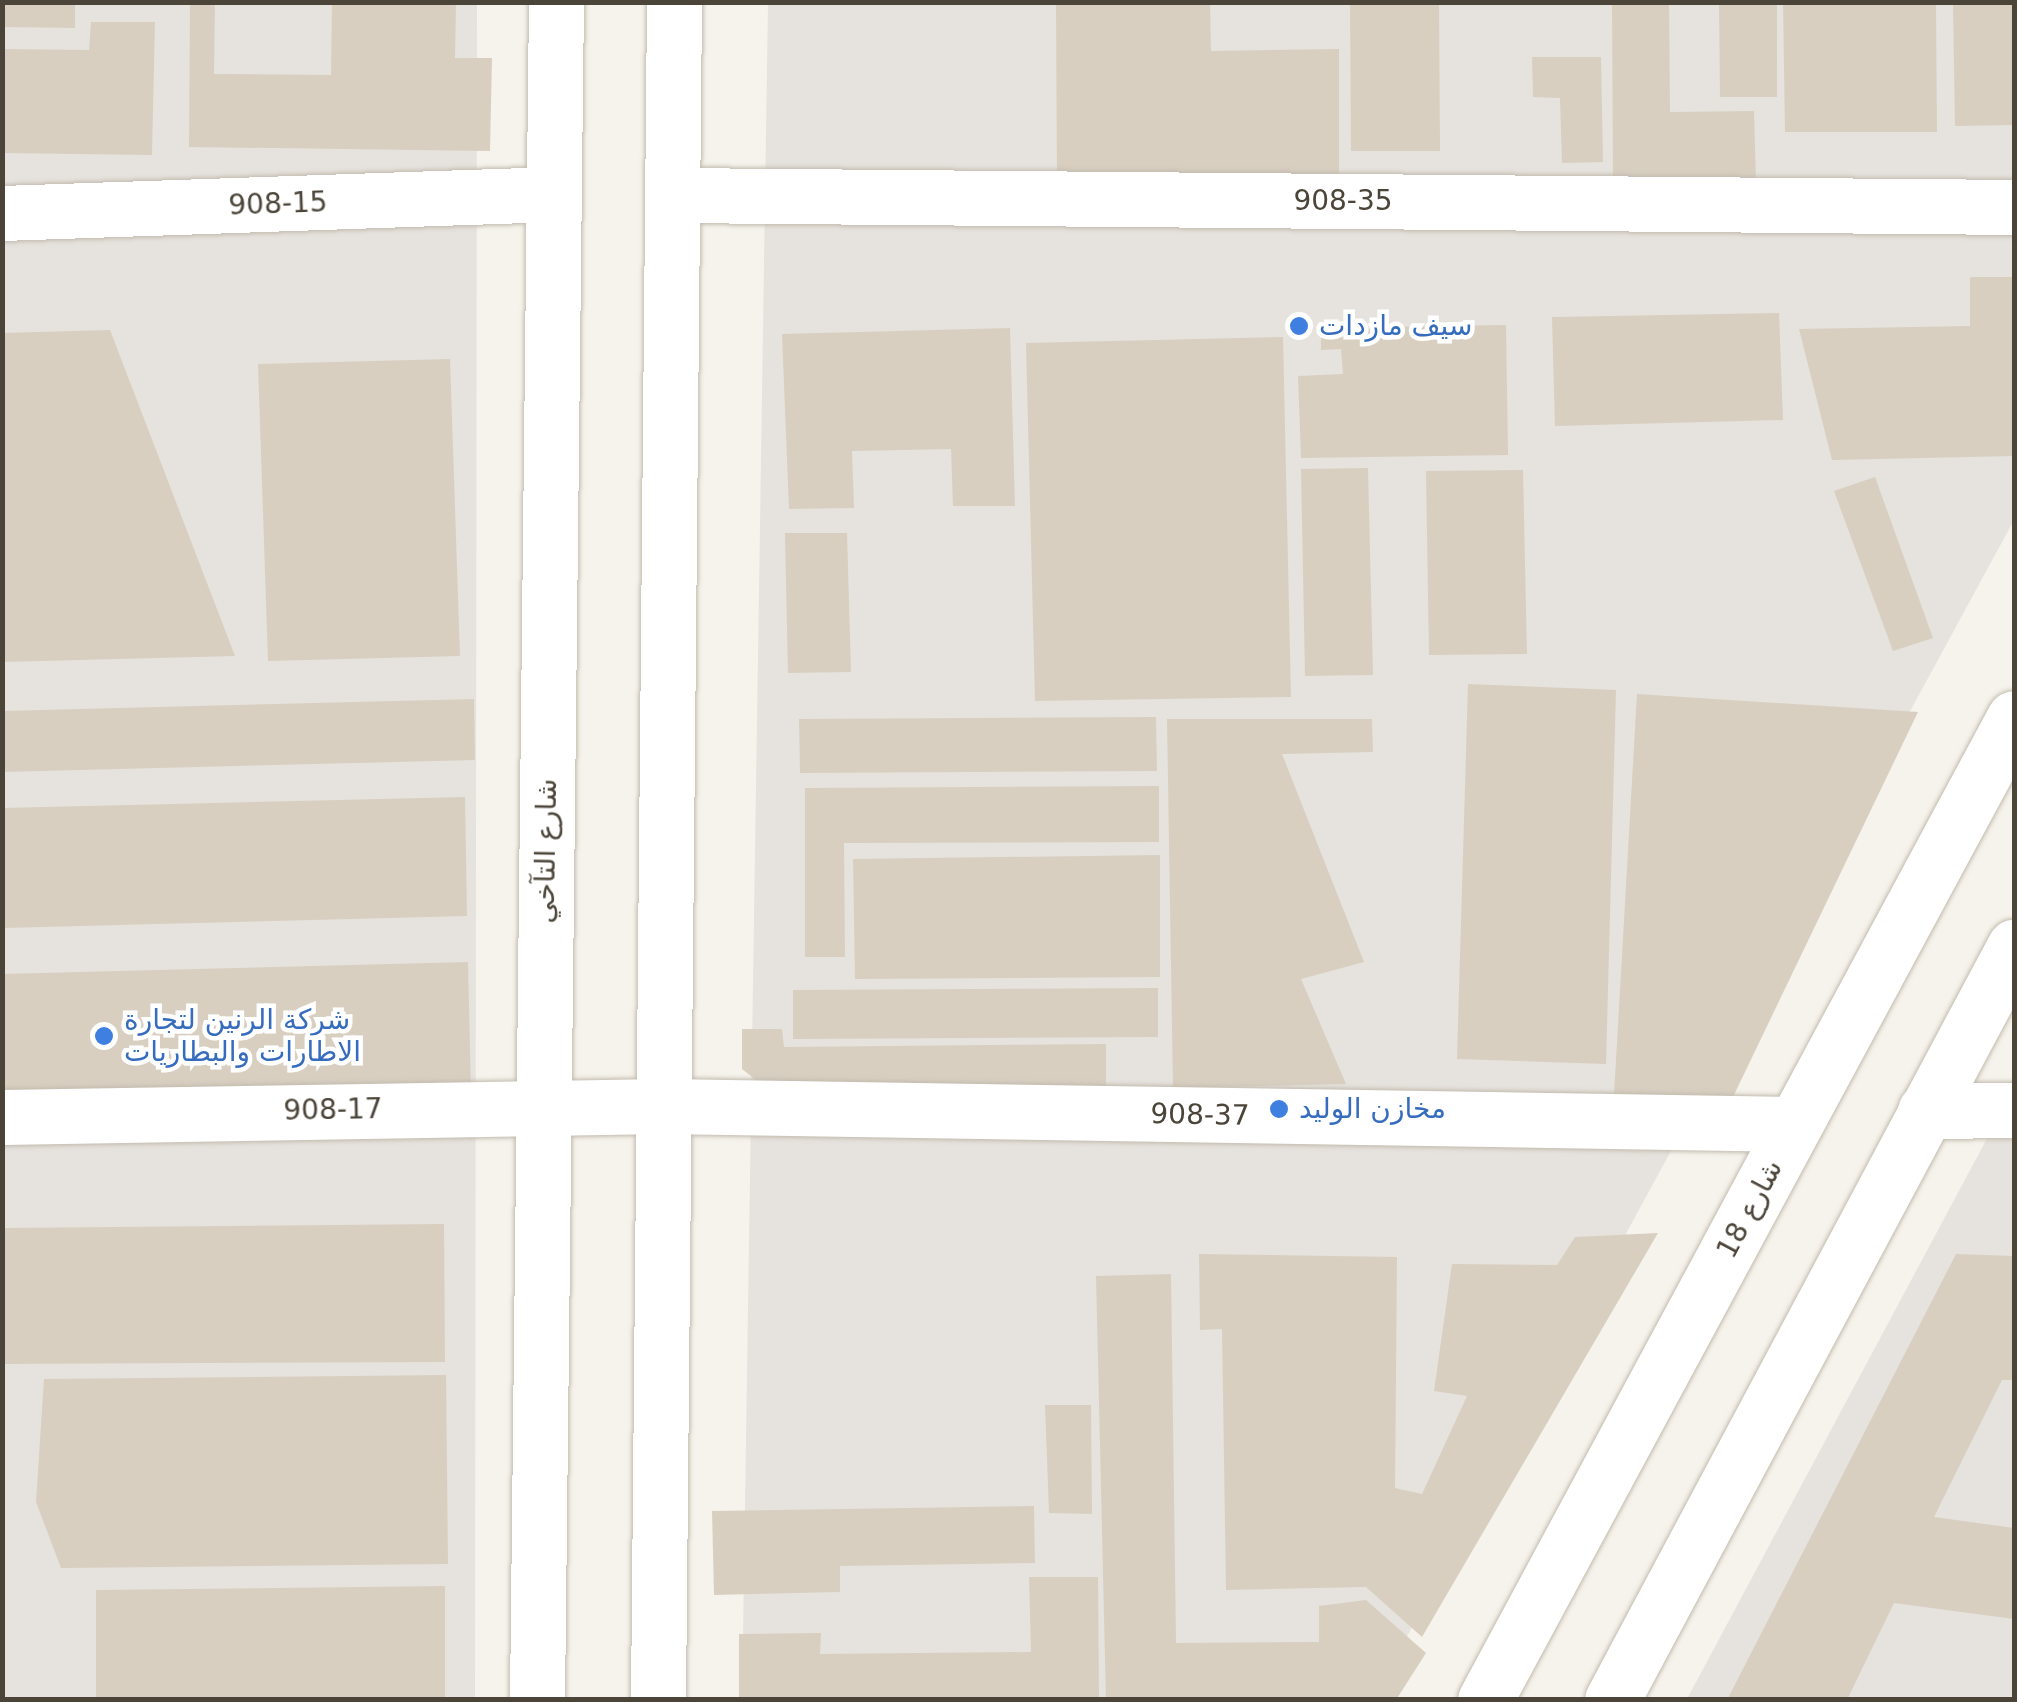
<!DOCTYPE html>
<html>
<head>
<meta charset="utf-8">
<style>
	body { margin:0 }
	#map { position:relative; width:2017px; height:1702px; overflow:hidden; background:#f6f3ec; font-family:"DejaVu Sans",Cairo,sans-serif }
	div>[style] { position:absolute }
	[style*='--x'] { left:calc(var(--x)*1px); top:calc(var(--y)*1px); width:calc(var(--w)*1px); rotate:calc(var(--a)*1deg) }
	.industrial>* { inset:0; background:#e6e2dd }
	.building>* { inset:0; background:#d8cfc1 }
	.roads { filter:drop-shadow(0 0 2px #c2bbae) drop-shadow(0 0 2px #c2bbae) }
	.minor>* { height:55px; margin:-27.5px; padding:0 27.5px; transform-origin:27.5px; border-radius:27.5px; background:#fff }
	.dots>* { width:28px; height:28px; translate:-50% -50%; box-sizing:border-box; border:5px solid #fff; border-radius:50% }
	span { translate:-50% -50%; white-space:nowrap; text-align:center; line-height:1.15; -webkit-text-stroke:9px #fff; paint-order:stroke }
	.street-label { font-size:28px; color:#4b4439 }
	.shop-label { font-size:28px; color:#366cbe }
	.left { translate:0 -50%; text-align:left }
	.frame { position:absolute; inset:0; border:5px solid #4b4439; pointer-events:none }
</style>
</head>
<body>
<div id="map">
	<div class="industrial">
		<div style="clip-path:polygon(2px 3px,477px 3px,475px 1699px,5px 1700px,3px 1694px)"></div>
		<div style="clip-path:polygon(768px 3px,2014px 3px,2014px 520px,1373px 1699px,742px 1700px)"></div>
		<div style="clip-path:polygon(2014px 1088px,2014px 1699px,1687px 1699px)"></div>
	</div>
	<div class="building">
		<div style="clip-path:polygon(2px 2px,75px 2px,75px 28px,2px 27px)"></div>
		<div style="clip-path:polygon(190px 2px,215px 2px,214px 74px,331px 75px,332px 2px,456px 2px,455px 58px,492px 58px,490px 151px,189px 147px)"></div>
		<div style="clip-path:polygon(1056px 2px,1210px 2px,1211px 51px,1339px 49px,1339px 179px,1057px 181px)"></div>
		<div style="clip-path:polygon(1350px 2px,1439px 3px,1440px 151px,1351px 151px)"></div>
		<div style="clip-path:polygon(1612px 2px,1669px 2px,1670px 112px,1754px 111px,1756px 182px,1613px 183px)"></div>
		<div style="clip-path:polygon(1783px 2px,1936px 2px,1937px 132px,1785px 132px)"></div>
		<div style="clip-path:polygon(1953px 2px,2014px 2px,2014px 125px,1955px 126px)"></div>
		<div style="clip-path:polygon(1777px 3px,1777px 97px,1720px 97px,1719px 4px)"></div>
		<div style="clip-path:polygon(91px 22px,155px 22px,152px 155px,2px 153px,2px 49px,89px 50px)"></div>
		<div style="clip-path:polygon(1532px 57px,1601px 57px,1603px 162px,1562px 163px,1560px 98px,1533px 97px)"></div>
		<div style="clip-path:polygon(1970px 277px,2014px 277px,2014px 456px,1832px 460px,1799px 329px,1970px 326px)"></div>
		<div style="clip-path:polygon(1779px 313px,1783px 420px,1555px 426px,1552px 317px)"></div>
		<div style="clip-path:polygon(1506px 325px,1508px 455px,1301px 458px,1298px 376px,1343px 374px,1341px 349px,1321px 350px,1321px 328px)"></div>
		<div style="clip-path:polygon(1010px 328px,1015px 506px,953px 506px,951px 449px,852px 451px,854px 508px,789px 509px,782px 334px)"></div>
		<div style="clip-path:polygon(110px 330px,235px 656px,2px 662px,2px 333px)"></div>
		<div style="clip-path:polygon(1283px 337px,1291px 697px,1035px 701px,1026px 343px)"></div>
		<div style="clip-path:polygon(450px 359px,460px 656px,268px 661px,258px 364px)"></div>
		<div style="clip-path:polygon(1368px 468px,1373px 675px,1305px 676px,1301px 469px)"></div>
		<div style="clip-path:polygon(1523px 470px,1527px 654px,1429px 655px,1426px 471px)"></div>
		<div style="clip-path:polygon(1875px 477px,1933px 638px,1893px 651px,1834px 491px)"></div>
		<div style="clip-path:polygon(785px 533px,847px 533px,851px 672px,788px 673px)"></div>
		<div style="clip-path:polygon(1468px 684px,1616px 690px,1606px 1064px,1457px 1059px)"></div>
		<div style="clip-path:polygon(1637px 694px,1918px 712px,1732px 1099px,1614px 1095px)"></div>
		<div style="clip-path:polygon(474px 699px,475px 760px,2px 772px,2px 711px)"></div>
		<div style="clip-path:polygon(1156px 717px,1157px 771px,800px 773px,799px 719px)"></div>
		<div style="clip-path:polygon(1167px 719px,1372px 719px,1373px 752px,1282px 754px,1364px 962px,1301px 979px,1346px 1084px,1173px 1088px)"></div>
		<div style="clip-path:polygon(1159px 786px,1159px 842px,844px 843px,845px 957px,805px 957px,805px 788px)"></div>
		<div style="clip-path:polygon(465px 797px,467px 916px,2px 928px,2px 808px)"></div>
		<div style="clip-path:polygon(1160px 855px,1160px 977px,855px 979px,853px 859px)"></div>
		<div style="clip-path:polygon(468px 962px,471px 1095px,2px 1099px,2px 974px)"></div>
		<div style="clip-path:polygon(1158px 988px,1158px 1037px,793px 1039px,793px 990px)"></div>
		<div style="clip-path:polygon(742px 1029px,782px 1029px,784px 1047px,1106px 1044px,1106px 1094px,775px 1095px,742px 1069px)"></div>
		<div style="clip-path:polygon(444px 1224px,445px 1362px,2px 1364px,2px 1228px)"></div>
		<div style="clip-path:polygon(1658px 1233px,1422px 1637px,1366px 1587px,1226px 1590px,1222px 1329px,1200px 1330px,1199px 1254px,1397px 1257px,1395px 1488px,1422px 1494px,1467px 1396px,1434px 1391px,1452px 1264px,1557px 1265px,1575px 1237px)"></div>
		<div style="clip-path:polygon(1956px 1254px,2014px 1256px,2014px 1380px,2002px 1380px,1934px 1517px,2014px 1528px,2014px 1619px,1894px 1603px,1847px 1700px,1727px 1700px)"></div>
		<div style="clip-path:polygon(1171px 1274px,1176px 1643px,1319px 1642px,1319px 1606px,1366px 1600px,1426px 1653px,1396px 1700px,1106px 1700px,1096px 1276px)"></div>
		<div style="clip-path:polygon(446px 1375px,448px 1564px,61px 1568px,36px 1502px,44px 1379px)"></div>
		<div style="clip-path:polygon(1045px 1405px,1091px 1405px,1092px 1514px,1049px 1513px)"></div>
		<div style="clip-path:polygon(1034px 1506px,1035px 1563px,840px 1566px,840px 1592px,714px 1595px,712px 1511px)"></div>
		<div style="clip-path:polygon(1029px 1577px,1098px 1577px,1099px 1700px,739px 1700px,739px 1634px,821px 1633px,820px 1654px,1031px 1652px)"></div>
		<div style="clip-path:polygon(445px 1586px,445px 1700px,96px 1700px,96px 1590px)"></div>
	</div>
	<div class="roads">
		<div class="minor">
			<div style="--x:672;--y:195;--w:1342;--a:0.51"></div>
			<div style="--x:2;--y:213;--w:552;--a:-1.97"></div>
			<div style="--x:1925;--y:1111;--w:89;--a:-0.6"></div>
			<div style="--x:2;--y:1117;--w:662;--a:-0.95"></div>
			<div style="--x:664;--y:1106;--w:1131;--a:0.91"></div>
			<div style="--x:537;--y:1700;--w:1698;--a:-89.36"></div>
			<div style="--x:658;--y:1700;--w:1698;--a:-89.46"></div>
			<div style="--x:1485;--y:1700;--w:1115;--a:-61.69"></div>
			<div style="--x:1612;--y:1700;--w:854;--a:-61.9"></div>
		</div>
	</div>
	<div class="dots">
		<div style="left:1299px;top:326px;background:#3f7fe0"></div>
		<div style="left:104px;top:1036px;background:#3f7fe0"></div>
		<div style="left:1279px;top:1109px;background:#3f7fe0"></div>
	</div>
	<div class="street-label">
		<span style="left:1343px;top:201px">908-35</span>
		<span style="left:278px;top:204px;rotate:-2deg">908-15</span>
		<span style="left:546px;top:851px;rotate:-89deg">شارع التآخي</span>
		<span style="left:333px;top:1110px;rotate:-1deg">908-17</span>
		<span style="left:1200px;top:1115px;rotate:1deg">908-37</span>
		<span style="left:1750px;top:1209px;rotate:-62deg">شارع 18</span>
	</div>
	<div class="shop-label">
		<span class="left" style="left:1319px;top:326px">سيف مازدات</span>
		<span class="left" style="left:124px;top:1036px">شركة الرنين لتجارة<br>الاطارات والبطاريات</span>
		<span class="left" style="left:1299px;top:1109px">مخازن الوليد</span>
	</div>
	<div class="frame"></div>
</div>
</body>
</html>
